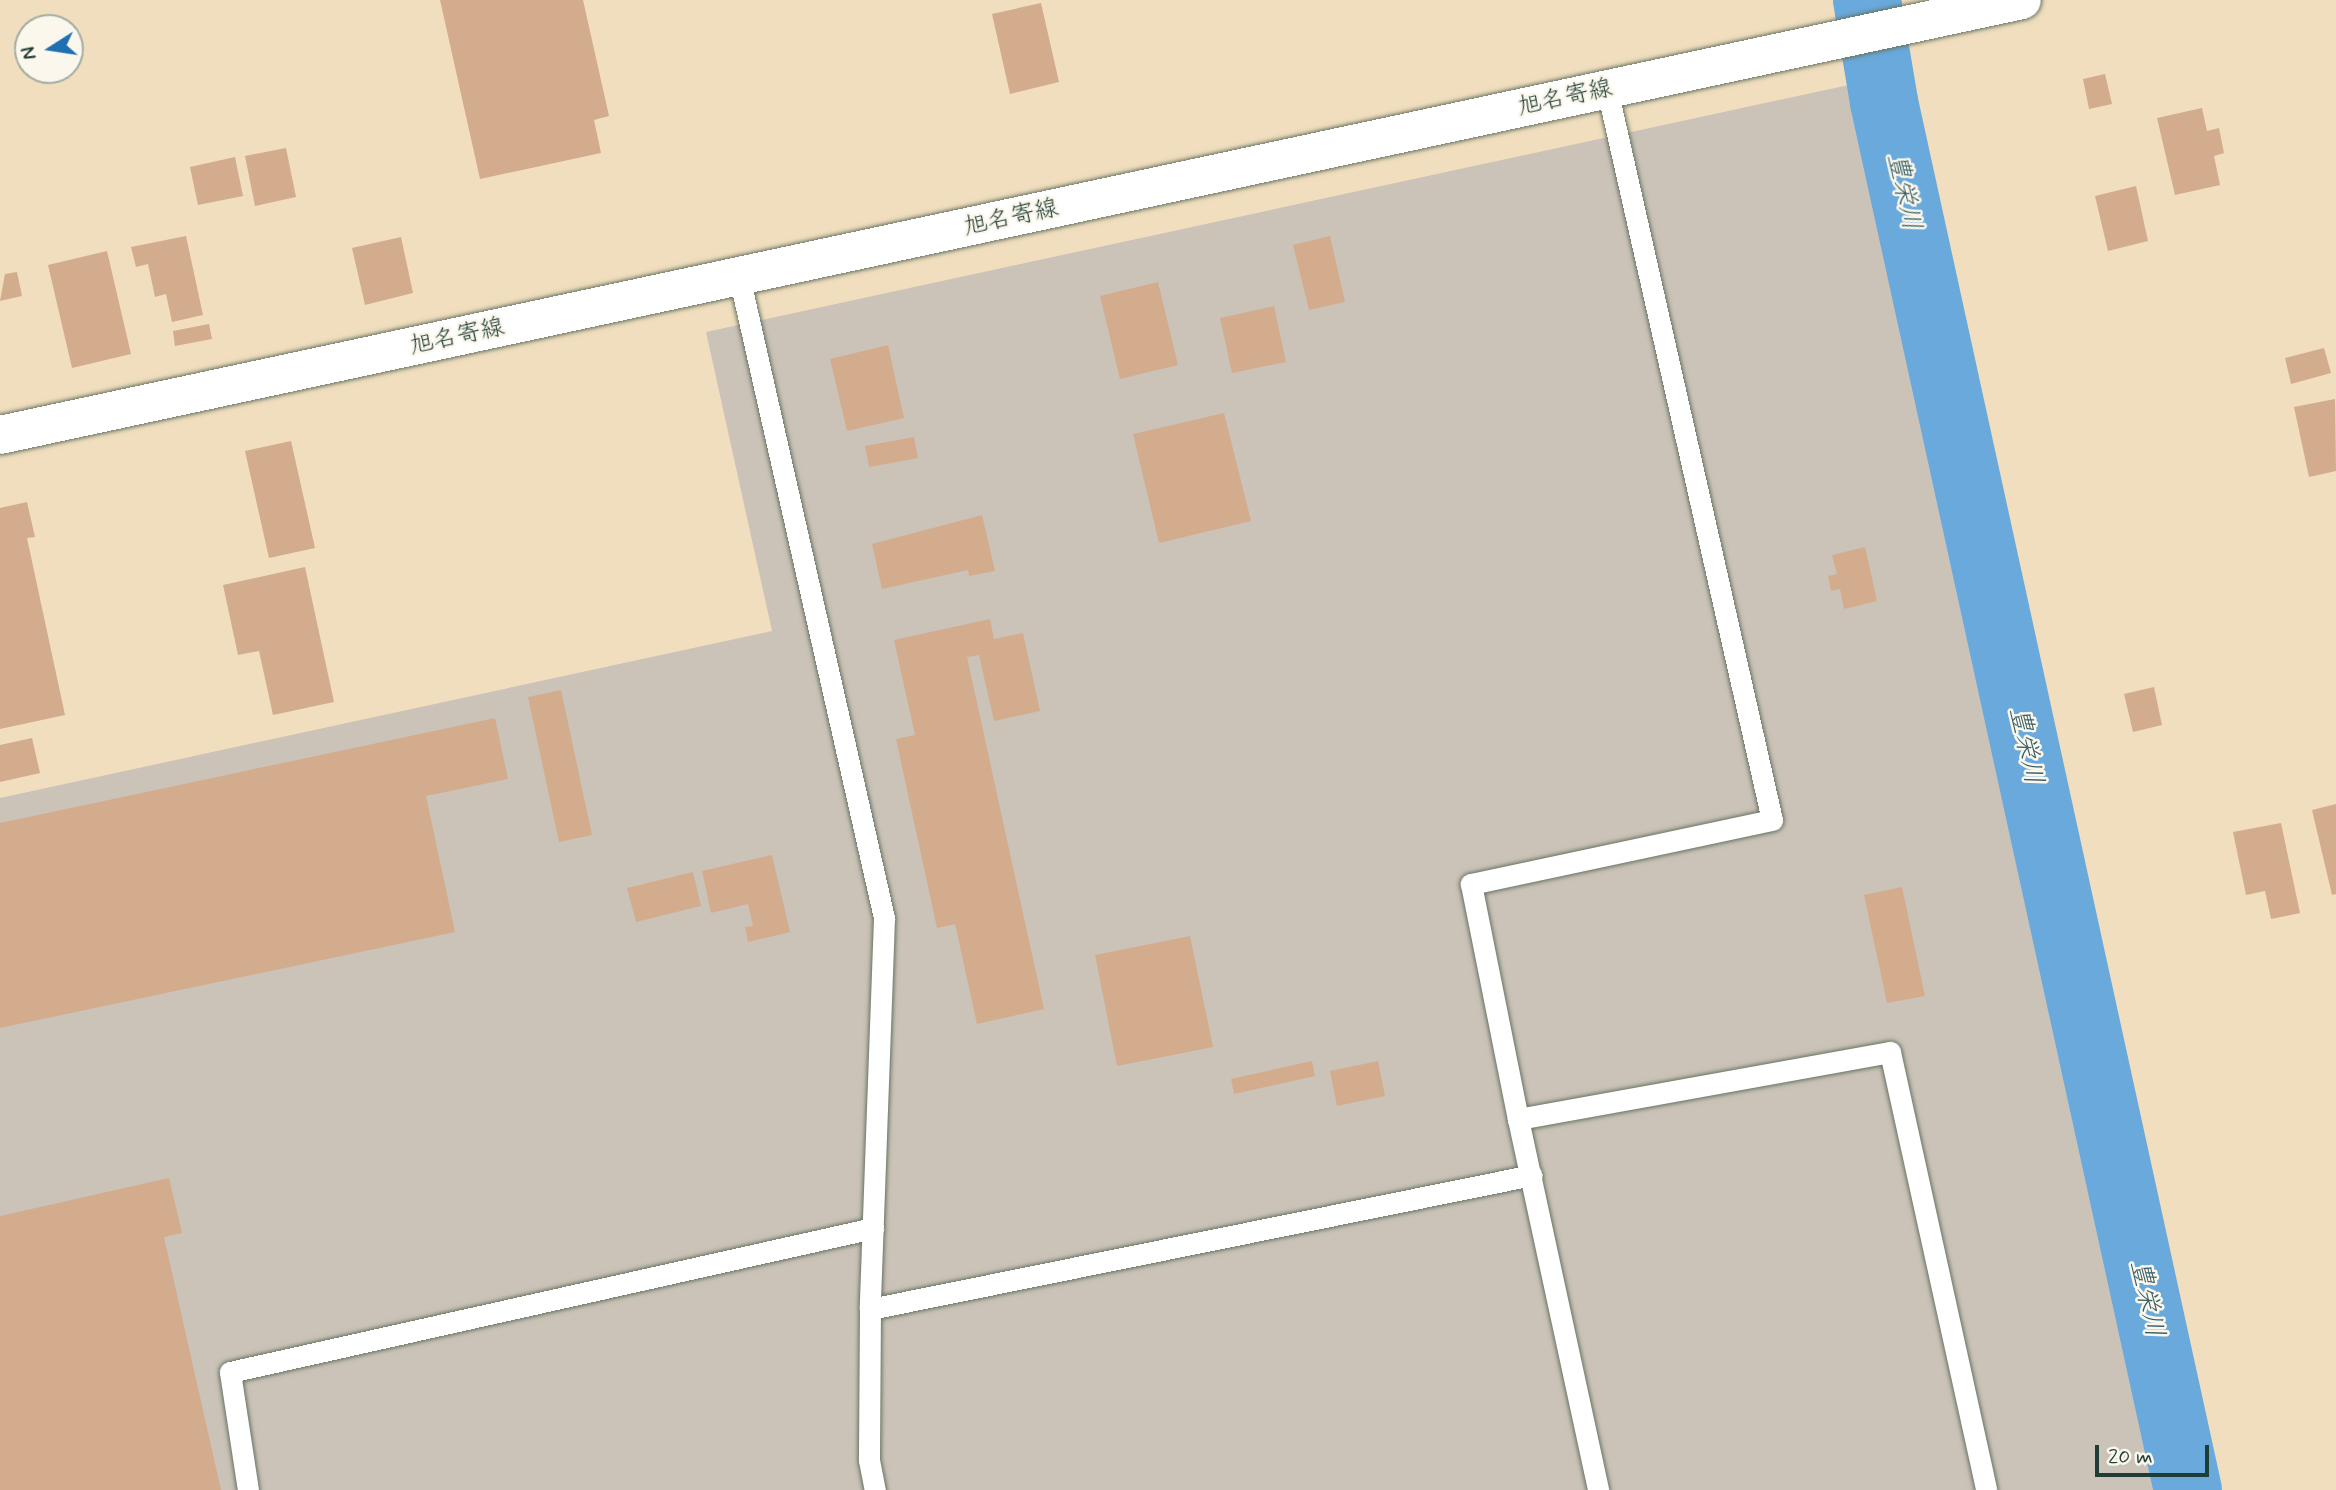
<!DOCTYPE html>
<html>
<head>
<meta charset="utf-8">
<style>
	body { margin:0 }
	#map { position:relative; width:2336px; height:1490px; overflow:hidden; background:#f1debe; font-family:Mynerve,"Klee One",sans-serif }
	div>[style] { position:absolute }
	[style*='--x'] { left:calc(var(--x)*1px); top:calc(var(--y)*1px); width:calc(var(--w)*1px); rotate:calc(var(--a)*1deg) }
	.industrial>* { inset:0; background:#cbc3b8 }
	.river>* { height:68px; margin:-34px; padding:0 34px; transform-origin:34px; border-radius:34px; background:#69a9dc }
	.building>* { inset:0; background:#d3ac8e }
	.roads { filter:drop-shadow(0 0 2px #687564) drop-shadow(0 0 2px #687564) }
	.service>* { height:21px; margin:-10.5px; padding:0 10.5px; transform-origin:10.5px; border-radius:10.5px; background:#fff }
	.secondary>* { height:38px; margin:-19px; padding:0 19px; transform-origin:19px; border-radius:19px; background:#fff }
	span { translate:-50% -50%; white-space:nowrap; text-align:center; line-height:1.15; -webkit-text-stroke:5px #fbf7ec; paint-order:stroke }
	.street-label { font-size:24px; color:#1f3d34 }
	.water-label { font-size:26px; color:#355d66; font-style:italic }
	.north { position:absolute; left:14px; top:14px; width:70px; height:70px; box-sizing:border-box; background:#fbf7ec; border:2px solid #a3ada2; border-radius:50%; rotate:258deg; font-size:19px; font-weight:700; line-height:28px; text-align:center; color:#1f3d34 }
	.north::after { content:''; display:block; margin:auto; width:24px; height:32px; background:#1f6fb2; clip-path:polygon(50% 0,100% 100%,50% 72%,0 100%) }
	.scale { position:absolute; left:2095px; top:1445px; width:114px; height:32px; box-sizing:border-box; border:4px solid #1f3d34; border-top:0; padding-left:9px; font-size:21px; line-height:24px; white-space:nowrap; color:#1f3d34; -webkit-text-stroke:5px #fbf7ec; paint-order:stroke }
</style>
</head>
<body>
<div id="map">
	<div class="industrial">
		<div style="clip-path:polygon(1858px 83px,2165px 1490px,0 1490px,0 798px,772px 631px,706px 332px)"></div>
	</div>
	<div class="river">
		<div style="--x:1867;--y:0;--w:103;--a:80.5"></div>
		<div style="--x:1884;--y:102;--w:1421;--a:77.65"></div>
	</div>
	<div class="building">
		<div style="clip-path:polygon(440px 0,583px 0,609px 116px,594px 120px,601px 153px,480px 179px)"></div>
		<div style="clip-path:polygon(1041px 3px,1059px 82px,1010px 94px,992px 14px)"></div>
		<div style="clip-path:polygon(2105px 74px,2112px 104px,2089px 109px,2083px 79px)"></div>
		<div style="clip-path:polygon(2202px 108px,2207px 131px,2219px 128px,2224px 153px,2214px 156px,2220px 185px,2175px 195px,2157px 118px)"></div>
		<div style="clip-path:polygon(286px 148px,296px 197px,255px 206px,245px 156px)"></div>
		<div style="clip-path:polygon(235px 157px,243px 196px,198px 205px,190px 167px)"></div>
		<div style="clip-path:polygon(2136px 186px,2148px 241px,2108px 251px,2095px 196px)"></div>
		<div style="clip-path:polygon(186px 236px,203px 315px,172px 322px,166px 294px,155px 297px,148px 264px,136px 267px,131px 247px)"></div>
		<div style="clip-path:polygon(1330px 236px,1345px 302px,1309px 310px,1293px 245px)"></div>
		<div style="clip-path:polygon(401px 237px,413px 293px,365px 305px,352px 248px)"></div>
		<div style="clip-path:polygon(107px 251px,131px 354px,72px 368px,48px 265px)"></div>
		<div style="clip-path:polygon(17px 272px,22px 296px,0 301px,5px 274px)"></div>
		<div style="clip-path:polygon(1158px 282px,1178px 365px,1120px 379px,1100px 296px)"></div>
		<div style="clip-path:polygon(1274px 306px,1286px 362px,1232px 373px,1220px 318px)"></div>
		<div style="clip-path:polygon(209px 324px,212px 339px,175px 346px,173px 331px)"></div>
		<div style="clip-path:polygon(888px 345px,904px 418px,847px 431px,830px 359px)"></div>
		<div style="clip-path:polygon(2324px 348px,2331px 373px,2291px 384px,2285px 358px)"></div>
		<div style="clip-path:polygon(2335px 399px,2336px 471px,2309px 477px,2294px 407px)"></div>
		<div style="clip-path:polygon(1224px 413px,1251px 521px,1159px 543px,1133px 434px)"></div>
		<div style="clip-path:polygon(914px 437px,918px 458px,869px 467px,865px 446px)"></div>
		<div style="clip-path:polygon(291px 441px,315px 548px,269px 558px,245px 451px)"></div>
		<div style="clip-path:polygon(27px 502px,35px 537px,27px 538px,65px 715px,0 729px,0 508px)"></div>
		<div style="clip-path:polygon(982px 515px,995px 571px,969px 576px,968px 570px,882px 589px,872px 544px)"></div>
		<div style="clip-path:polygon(1865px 547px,1877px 601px,1844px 609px,1840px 589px,1831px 591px,1828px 576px,1837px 574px,1832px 555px)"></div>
		<div style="clip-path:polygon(305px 567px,334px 702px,273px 715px,259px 651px,238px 655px,223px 585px)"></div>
		<div style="clip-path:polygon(990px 619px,994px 639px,1023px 633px,1040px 711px,994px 721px,979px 655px,967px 657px,1044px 1009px,977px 1024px,955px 924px,937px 928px,896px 739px,915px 735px,894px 640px)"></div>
		<div style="clip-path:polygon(2154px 687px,2162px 725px,2133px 732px,2124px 694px)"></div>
		<div style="clip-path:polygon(561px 690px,592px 835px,559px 842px,528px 697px)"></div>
		<div style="clip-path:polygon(495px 718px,508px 779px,426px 796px,455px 932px,0 1028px,0 823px)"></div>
		<div style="clip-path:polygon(32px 738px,40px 773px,0 782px,0 745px)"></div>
		<div style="clip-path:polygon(2336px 804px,2336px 894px,2332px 895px,2312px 810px)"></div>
		<div style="clip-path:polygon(2281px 823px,2300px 913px,2271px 919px,2265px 891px,2246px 895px,2233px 832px)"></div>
		<div style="clip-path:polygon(772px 855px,790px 932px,748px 942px,745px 927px,753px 926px,748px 904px,711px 913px,702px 871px)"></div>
		<div style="clip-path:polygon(693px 872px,701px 906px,636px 922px,627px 888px)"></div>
		<div style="clip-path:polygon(1902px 887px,1925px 996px,1887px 1003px,1864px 895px)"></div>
		<div style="clip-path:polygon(1190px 936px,1213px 1047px,1117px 1066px,1095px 955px)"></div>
		<div style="clip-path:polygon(1312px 1061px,1315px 1076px,1234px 1094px,1231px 1079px)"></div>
		<div style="clip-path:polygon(1378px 1061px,1385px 1096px,1337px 1106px,1330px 1071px)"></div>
		<div style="clip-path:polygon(169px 1178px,182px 1233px,164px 1237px,221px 1490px,0 1490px,0 1216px)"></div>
	</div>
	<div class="roads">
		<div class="service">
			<div style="--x:1607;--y:89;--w:749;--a:77.28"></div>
			<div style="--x:1772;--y:820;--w:308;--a:168"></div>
			<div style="--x:1471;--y:884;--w:240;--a:78.7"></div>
			<div style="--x:1518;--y:1119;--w:378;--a:-10.2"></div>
			<div style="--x:1890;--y:1052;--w:448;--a:77.6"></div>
			<div style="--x:739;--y:276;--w:658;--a:77.27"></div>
			<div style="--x:884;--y:918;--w:391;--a:92.1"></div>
			<div style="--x:870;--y:1309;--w:151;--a:90.4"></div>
			<div style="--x:869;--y:1460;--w:31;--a:79"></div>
			<div style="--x:1518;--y:1119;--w:380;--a:77.8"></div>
			<div style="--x:870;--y:1309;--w:675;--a:-11.44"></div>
			<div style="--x:248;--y:1490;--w:119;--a:-98.7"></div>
			<div style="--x:230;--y:1372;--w:659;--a:-12.62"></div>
		</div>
		<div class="secondary">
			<div style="--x:0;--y:435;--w:2068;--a:-12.14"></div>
		</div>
	</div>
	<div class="street-label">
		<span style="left:1565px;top:98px;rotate:-12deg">旭名寄線</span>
		<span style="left:1011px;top:218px;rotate:-12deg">旭名寄線</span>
		<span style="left:457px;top:337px;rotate:-12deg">旭名寄線</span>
	</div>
	<div class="water-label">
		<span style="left:1903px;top:192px;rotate:78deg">豊栄川</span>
		<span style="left:2025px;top:746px;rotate:78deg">豊栄川</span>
		<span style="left:2146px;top:1299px;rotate:78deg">豊栄川</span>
	</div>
	<div class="north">N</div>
	<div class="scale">20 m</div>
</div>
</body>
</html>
